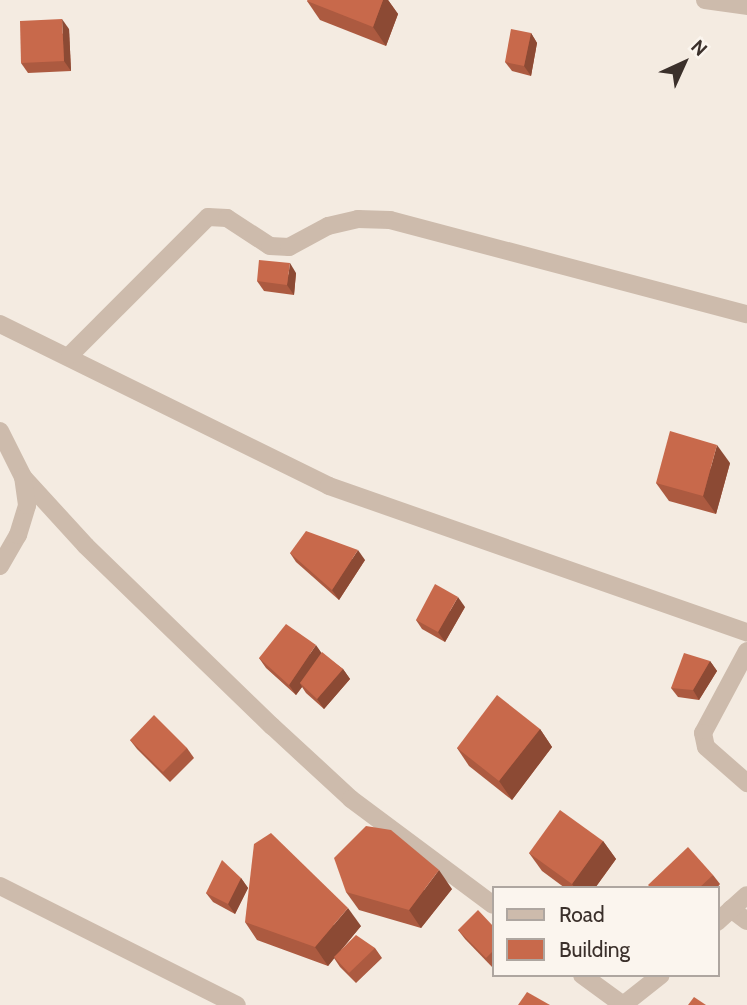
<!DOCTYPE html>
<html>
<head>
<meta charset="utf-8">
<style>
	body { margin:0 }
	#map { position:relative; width:747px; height:1005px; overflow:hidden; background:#f4ebe1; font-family:Cabin,sans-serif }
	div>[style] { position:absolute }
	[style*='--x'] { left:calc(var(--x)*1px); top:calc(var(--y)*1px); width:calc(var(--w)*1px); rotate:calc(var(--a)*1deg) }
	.minor>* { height:18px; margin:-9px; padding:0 9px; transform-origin:9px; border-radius:9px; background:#cdbbac }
	.wall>* { inset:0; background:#ac5a40 }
	.shaded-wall>* { inset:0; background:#8c4a34 }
	.building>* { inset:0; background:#c8694b }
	span { translate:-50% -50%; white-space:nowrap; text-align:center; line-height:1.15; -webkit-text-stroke:7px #fbf5ee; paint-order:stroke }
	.legend { position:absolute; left:492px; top:886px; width:228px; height:91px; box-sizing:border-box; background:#fbf5ee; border:2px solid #aea6a0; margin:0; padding:9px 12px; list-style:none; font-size:21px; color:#3b302b }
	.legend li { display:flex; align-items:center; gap:14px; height:35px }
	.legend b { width:35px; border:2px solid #aea6a0 }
	.north { position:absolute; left:649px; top:28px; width:70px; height:70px; -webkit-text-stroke:5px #fbf5ee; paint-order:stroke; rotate:45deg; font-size:19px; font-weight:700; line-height:28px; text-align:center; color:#3b302b }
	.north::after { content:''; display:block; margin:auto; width:24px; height:32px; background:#3b302b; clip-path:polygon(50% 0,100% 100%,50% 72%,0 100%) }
</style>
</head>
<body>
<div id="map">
	<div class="minor">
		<div style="--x:705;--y:0;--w:42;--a:8.1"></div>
		<div style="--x:0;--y:324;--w:367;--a:26.2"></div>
		<div style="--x:329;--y:486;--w:443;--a:19.3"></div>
		<div style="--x:70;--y:355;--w:195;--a:-45"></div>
		<div style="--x:208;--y:217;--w:19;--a:3"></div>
		<div style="--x:227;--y:218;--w:51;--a:33.1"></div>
		<div style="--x:270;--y:246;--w:19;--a:3"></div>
		<div style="--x:289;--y:247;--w:44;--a:-28.3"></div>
		<div style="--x:328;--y:226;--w:31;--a:-13"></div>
		<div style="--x:358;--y:219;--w:32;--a:2"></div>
		<div style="--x:390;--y:220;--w:369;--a:14.8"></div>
		<div style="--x:0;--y:431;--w:51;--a:63.4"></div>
		<div style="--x:23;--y:477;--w:93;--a:47.6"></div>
		<div style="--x:86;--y:546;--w:259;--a:44.1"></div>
		<div style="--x:272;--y:726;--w:108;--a:42.7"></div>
		<div style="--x:351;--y:799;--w:177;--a:36.7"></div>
		<div style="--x:0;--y:566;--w:36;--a:-60"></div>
		<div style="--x:18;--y:535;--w:31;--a:-73"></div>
		<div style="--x:27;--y:505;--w:28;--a:-98"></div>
		<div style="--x:747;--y:651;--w:93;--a:118.2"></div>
		<div style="--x:703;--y:733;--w:14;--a:78"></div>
		<div style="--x:706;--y:747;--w:55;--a:41.3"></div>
		<div style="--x:0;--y:886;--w:265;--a:26.7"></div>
		<div style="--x:731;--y:909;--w:20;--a:37"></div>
		<div style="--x:717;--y:922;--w:40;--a:-42"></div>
		<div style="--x:582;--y:975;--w:51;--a:36.2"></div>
		<div style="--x:623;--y:1005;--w:48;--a:-38.3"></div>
	</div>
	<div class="wall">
		<div style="clip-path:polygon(308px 0,388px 0,398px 14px,386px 46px,320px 20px,307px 1px)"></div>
		<div style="clip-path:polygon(69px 29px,71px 71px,28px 73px,21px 63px)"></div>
		<div style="clip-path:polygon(531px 33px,537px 43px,531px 76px,512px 71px,505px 62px)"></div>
		<div style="clip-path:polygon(296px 273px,294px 295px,264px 291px,257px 281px)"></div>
		<div style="clip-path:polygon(730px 463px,716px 514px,669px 501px,656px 483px)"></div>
		<div style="clip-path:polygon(290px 553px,365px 560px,339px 600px,296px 562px)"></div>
		<div style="clip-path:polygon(465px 607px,445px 642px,422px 629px,416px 620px)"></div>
		<div style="clip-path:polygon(321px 653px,343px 669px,350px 679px,324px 709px,306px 693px,302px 687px,296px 695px,266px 668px,259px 658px)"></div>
		<div style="clip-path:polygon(710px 661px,717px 671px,699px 700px,678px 697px,671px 688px)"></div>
		<div style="clip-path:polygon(540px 729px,552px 747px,512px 800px,469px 766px,457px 748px)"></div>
		<div style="clip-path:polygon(130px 740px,187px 748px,194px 758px,170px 782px,137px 749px)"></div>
		<div style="clip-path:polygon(603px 841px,616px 859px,595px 888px,565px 888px,542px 871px,529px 853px)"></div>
		<div style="clip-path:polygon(713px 875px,720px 884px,717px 888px,650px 888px)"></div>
		<div style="clip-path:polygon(241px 878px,248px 888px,235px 914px,213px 902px,206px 893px)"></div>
		<div style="clip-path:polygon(452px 889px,421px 928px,359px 910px,346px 892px)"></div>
		<div style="clip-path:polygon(245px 922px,361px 926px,341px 950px,375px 948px,382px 958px,356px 983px,340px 967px,334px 958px,328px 966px,257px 940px)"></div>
		<div style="clip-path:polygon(493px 926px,493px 968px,465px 939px,458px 930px)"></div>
	</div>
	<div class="shaded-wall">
		<div style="clip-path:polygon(383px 0,388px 0,398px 14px,386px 46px,373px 27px)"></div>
		<div style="clip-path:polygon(62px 19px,69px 29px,71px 71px,64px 61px)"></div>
		<div style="clip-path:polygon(531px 33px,537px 43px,531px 76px,524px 66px)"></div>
		<div style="clip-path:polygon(290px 263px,296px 273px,294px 295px,287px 285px)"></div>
		<div style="clip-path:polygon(717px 445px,730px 463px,716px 514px,703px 496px)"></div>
		<div style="clip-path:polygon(358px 550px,365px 560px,339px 600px,332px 590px)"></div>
		<div style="clip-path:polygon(458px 597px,465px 607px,445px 642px,438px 632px)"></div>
		<div style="clip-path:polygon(316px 645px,323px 655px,300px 683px,302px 687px,296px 695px,289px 685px)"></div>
		<div style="clip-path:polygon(710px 661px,717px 671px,699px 700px,693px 690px)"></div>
		<div style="clip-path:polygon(343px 669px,350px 679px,324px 709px,317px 699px)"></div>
		<div style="clip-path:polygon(540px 729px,552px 747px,512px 800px,499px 781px)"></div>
		<div style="clip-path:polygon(603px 841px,616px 859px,595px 888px,575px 888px,572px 884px)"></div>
		<div style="clip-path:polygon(439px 870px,452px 889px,421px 928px,409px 910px)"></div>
		<div style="clip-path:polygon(241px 878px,248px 888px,235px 914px,228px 904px)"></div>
		<div style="clip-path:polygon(348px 908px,361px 926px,328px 966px,315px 947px)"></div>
	</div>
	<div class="building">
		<div style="clip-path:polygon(308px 0,383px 0,373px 27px,307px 1px)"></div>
		<div style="clip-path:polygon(62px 19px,64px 61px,21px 63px,20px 21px)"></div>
		<div style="clip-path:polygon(511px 29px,531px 33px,524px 66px,505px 62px)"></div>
		<div style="clip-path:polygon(259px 260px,290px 263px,287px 285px,257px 281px)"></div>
		<div style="clip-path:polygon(670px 431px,717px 445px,703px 496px,656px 483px)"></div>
		<div style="clip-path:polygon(306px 531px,358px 550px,332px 590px,290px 553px)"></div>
		<div style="clip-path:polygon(435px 584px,458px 597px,438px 632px,416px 620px)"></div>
		<div style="clip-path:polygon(286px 624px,316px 645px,289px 685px,259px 658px)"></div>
		<div style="clip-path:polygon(322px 652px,343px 669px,317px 699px,300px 683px)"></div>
		<div style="clip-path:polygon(684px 653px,710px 661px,693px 690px,671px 688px)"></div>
		<div style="clip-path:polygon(497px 695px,540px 729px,499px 781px,457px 748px)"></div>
		<div style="clip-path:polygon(154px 715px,187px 748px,163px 772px,130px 740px)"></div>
		<div style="clip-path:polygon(560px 810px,603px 841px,572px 884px,529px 853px)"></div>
		<div style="clip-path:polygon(366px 826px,391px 830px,439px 870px,409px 910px,346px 892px,334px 858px)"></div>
		<div style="clip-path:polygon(271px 833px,348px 908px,315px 947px,245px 922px,254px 844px)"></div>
		<div style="clip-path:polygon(688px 847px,713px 875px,699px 888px,651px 888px,648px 885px)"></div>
		<div style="clip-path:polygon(222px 860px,241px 878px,228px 904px,206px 893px)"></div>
		<div style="clip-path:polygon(478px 910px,493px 926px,493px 951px,486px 958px,458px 930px)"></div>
		<div style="clip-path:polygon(356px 935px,375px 948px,349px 973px,334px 957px)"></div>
		<div style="clip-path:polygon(527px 992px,550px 1005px,518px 1005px)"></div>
		<div style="clip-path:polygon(694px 997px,706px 1005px,688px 1005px)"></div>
	</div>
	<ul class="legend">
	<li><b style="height:9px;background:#cdbbac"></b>Road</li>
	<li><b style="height:19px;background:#c8694b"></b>Building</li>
	</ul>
	<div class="north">N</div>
</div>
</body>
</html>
